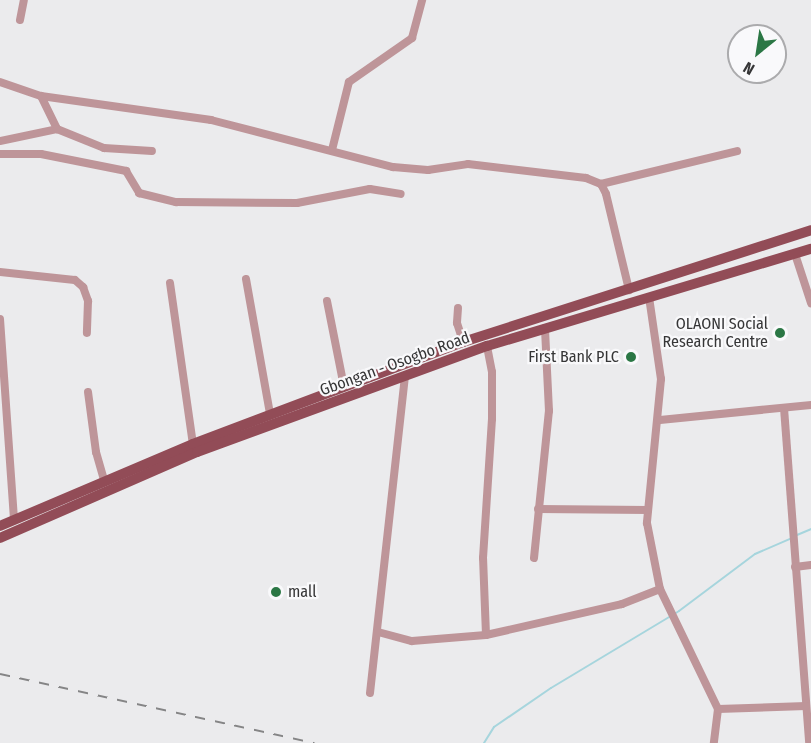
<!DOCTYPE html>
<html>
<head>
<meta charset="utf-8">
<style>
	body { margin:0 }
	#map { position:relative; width:811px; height:743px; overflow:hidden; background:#ebebed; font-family:"Fira Sans Condensed",sans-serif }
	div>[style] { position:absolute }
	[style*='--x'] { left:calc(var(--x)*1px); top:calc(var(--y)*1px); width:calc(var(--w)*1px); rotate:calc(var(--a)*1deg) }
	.stream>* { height:2px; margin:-1px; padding:0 1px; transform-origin:1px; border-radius:1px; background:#a6d5dd }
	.minor>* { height:8px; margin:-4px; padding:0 4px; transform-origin:4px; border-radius:4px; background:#be9599 }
	.major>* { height:10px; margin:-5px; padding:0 5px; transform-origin:5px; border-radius:5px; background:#924c57 }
	.rail>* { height:2px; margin-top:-1px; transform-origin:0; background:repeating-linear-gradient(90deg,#858586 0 10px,transparent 0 20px) }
	.dots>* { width:16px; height:16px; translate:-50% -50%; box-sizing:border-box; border:3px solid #f9f9fb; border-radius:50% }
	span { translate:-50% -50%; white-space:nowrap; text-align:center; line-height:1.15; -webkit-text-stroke:4.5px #f9f9fb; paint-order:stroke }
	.poi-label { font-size:16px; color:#363637 }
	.right { translate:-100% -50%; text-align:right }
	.left { translate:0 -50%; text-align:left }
	.street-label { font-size:16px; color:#363637 }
	.north { position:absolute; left:727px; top:24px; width:60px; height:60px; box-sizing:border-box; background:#f9f9fb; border:2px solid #ababad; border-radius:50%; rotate:210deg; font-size:16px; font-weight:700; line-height:24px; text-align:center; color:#363637 }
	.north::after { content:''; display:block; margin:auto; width:21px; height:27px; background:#2b7745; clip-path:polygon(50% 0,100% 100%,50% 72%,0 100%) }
</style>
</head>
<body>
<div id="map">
	<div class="stream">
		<div style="--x:797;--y:535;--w:15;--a:-23"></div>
		<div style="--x:484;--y:743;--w:19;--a:-58"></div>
		<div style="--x:494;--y:727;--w:69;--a:-34.4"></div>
		<div style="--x:551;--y:688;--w:149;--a:-31"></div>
		<div style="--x:679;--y:611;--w:95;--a:-36.9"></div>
		<div style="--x:755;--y:554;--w:40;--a:-23.4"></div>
	</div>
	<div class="minor">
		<div style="--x:20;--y:20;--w:20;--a:-79"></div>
		<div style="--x:0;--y:82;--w:43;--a:18.9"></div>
		<div style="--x:41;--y:96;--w:172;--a:8"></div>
		<div style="--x:211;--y:120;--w:188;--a:14.5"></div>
		<div style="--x:393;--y:167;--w:35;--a:5"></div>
		<div style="--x:428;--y:170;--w:40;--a:-8.5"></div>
		<div style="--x:468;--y:164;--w:119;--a:6.8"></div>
		<div style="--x:586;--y:178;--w:16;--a:22"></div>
		<div style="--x:601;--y:184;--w:11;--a:63"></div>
		<div style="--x:606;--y:194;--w:99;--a:76.5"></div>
		<div style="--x:41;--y:96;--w:37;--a:64"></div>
		<div style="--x:0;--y:141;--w:58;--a:-11.9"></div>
		<div style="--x:57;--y:129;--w:51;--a:22"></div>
		<div style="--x:104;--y:148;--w:48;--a:3.6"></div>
		<div style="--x:332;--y:150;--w:70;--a:-76"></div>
		<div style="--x:349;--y:82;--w:77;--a:-34.9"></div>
		<div style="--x:412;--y:38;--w:39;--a:-75"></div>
		<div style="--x:0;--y:154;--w:41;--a:0"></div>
		<div style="--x:41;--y:154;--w:87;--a:11.3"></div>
		<div style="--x:126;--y:171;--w:26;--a:59"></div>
		<div style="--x:139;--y:193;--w:38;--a:14"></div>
		<div style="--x:176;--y:202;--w:121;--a:0.5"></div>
		<div style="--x:297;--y:203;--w:74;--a:-10.9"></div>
		<div style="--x:370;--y:189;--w:31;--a:9"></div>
		<div style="--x:601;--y:184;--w:140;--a:-13.6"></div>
		<div style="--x:795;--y:254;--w:52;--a:71.9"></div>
		<div style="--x:0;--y:272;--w:75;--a:6.1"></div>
		<div style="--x:75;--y:280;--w:11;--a:41"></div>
		<div style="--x:83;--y:287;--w:15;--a:70"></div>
		<div style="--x:88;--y:301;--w:32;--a:92"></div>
		<div style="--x:246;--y:279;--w:137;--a:79.9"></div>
		<div style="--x:170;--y:283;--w:163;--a:81.9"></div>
		<div style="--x:649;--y:297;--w:83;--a:81.7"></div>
		<div style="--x:661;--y:379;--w:145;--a:95.6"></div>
		<div style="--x:647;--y:523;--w:67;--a:78.9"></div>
		<div style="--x:660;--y:589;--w:133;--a:64.2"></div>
		<div style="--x:718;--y:709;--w:34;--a:97"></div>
		<div style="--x:327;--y:301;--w:88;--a:78.8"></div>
		<div style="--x:458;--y:308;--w:15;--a:94"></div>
		<div style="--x:457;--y:323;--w:20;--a:72"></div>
		<div style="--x:0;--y:319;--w:201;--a:86"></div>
		<div style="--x:88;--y:392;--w:61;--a:82.4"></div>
		<div style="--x:96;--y:452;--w:29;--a:74"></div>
		<div style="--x:784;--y:408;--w:336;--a:85.7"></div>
		<div style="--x:660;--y:420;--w:152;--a:-5.7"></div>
		<div style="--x:538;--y:509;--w:110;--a:0.5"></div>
		<div style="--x:534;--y:558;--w:148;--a:-84.2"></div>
		<div style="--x:549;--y:411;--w:83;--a:-92.8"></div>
		<div style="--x:795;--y:567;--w:16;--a:-7"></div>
		<div style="--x:378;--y:632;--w:35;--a:15"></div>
		<div style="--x:412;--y:641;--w:74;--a:-4.6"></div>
		<div style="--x:486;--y:635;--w:139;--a:-12.8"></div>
		<div style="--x:622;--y:604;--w:41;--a:-21.5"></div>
		<div style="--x:486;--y:635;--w:77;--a:-92.2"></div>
		<div style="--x:483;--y:558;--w:139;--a:-86.3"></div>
		<div style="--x:492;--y:419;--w:47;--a:-90"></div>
		<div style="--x:492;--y:372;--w:26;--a:-101"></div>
		<div style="--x:370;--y:693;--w:318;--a:-83.7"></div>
		<div style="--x:718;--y:709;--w:88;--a:-2"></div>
	</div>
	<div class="major">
		<div style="--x:0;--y:526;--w:210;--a:-23"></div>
		<div style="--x:193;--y:444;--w:289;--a:-20.7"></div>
		<div style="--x:463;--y:342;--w:366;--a:-17.8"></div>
		<div style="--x:0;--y:538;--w:215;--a:-23.6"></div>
		<div style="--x:197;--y:452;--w:309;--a:-20.1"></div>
		<div style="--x:487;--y:346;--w:338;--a:-16.7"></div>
	</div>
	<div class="rail">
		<div style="--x:0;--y:674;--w:322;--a:12.4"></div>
	</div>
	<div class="dots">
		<div style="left:780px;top:333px;background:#2b7745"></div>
		<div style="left:631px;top:357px;background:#2b7745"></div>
		<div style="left:276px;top:592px;background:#2b7745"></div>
	</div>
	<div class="poi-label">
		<span class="right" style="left:768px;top:333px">OLAONI Social<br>Research Centre</span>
		<span class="right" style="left:619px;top:357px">First Bank PLC</span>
		<span class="left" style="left:288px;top:592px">mall</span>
	</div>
	<div class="street-label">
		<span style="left:395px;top:364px;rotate:-20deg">Gbongan - Osogbo Road</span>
	</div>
	<div class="north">N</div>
</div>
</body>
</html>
